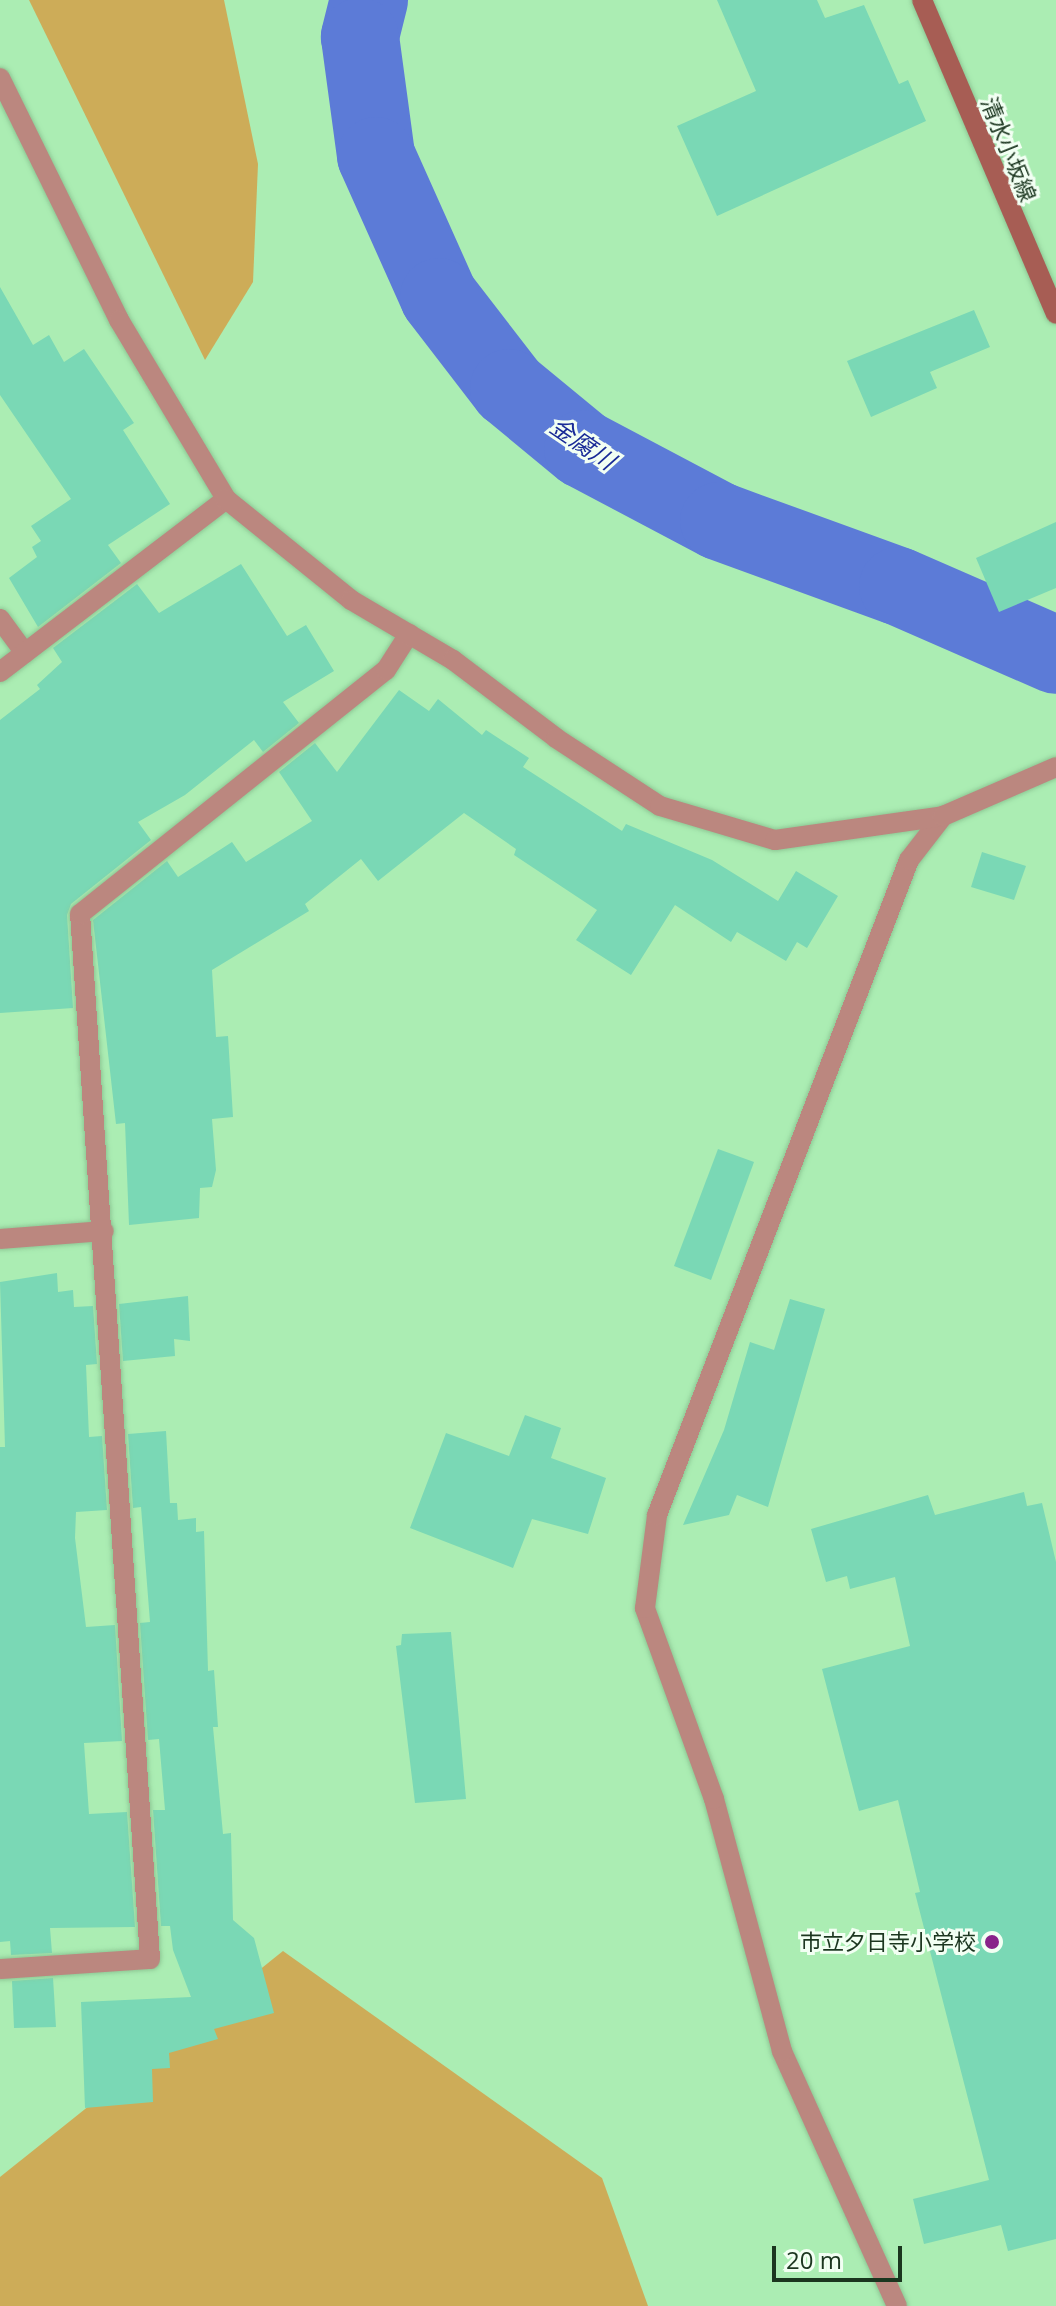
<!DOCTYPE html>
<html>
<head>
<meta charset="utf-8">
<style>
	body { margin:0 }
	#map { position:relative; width:1056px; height:2306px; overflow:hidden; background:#abedb3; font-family:"Open Sans","Noto Sans JP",sans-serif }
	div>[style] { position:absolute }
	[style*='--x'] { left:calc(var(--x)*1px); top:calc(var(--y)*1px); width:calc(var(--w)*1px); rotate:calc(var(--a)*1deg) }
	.green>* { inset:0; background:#cdac58 }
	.river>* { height:78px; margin:-39px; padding:0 39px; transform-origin:39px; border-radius:39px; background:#5c7bd7 }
	.building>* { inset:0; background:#7ad8b5 }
	.roads { filter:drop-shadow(0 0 2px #8ec895) drop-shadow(0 0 2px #8ec895) }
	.minor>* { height:20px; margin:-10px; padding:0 10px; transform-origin:10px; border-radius:10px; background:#bb877f }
	.tertiary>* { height:20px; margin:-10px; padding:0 10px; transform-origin:10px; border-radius:10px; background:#bb877f }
	.secondary>* { height:20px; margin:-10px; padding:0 10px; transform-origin:10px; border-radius:10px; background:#a75d54 }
	.dots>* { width:22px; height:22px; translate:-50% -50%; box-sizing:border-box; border:4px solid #f2fff3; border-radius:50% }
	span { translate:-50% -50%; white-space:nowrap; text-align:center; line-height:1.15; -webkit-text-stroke:6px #f2fff3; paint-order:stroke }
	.street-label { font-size:22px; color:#1b361f }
	.poi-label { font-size:22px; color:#1b361f }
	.right { translate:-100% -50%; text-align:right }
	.water-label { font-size:24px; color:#192b97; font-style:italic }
	.scale { position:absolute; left:772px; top:2246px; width:130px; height:36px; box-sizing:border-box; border:4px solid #1b361f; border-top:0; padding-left:10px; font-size:24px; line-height:28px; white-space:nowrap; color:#1b361f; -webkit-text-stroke:6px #f2fff3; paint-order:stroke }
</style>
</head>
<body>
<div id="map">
	<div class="green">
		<div style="clip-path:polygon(29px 0,224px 0,258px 164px,253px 282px,205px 360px)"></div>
		<div style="clip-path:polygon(283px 1951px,602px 2178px,648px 2306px,0 2306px,0 2177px)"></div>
	</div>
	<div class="river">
		<div style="--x:369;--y:0;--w:38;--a:104"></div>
		<div style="--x:360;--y:37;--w:120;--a:82.3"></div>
		<div style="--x:376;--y:156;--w:154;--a:65.9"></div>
		<div style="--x:439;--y:297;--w:115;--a:52.4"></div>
		<div style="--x:509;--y:388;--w:96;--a:39.5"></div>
		<div style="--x:583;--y:449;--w:154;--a:27.9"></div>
		<div style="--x:719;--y:521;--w:190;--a:20"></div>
		<div style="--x:898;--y:586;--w:172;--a:23.6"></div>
	</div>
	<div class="building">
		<div style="clip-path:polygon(717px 0,817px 0,825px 18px,864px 5px,899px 84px,908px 80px,926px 121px,717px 216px,677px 126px,756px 91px)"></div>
		<div style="clip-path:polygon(0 287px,33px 345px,49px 335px,64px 362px,84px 349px,134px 423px,123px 430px,170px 504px,108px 545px,121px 563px,38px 627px,9px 578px,37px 557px,32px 547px,41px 541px,31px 526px,71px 499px,0 395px)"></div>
		<div style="clip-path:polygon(974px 310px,990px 347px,930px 372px,937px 388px,871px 417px,847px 361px)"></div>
		<div style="clip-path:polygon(1056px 522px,1056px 588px,999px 612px,976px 558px)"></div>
		<div style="clip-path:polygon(241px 564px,287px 636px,306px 625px,334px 671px,283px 702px,299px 723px,263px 752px,254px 740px,185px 795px,138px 822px,151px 840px,71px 904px,67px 915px,73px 1008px,0 1013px,0 720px,40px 689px,37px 685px,62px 662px,53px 648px,137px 584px,159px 613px)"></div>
		<div style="clip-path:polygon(399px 690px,429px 711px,438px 699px,482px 735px,486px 730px,529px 758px,523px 767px,622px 831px,626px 824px,712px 860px,778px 901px,796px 871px,838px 896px,807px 948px,797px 942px,786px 961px,737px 932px,731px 942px,675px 905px,631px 975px,576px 940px,597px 910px,514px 855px,516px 849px,464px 813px,378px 881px,361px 859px,305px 904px,309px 911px,212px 970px,216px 1037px,228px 1036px,233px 1117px,212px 1119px,216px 1170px,212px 1187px,200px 1188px,199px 1218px,129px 1225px,125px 1123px,116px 1124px,93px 920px,167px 861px,178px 877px,232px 842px,246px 862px,312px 821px,279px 772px,315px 743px,337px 772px)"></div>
		<div style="clip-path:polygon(982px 852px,1026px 866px,1014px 900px,971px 887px)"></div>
		<div style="clip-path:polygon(718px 1149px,754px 1162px,711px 1280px,674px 1266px)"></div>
		<div style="clip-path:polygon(57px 1273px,58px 1292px,73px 1290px,74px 1307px,93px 1306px,97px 1364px,86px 1365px,89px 1437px,102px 1436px,107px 1510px,76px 1512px,75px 1538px,86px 1627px,115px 1625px,122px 1741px,84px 1743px,89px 1814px,127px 1812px,135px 1927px,50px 1928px,52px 1953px,11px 1955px,10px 1941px,0 1942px,0 1447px,5px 1447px,0 1282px)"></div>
		<div style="clip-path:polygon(188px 1296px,190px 1341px,174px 1339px,175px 1356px,123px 1361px,119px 1304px)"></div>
		<div style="clip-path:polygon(790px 1299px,825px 1309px,768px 1507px,737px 1495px,729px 1515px,683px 1525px,724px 1430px,750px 1342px,774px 1350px)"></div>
		<div style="clip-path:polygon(525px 1415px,561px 1428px,551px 1458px,606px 1478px,588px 1534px,532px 1519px,513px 1568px,410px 1528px,446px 1433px,509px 1456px)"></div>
		<div style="clip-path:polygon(166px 1431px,170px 1503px,177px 1503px,178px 1520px,196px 1518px,196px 1532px,204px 1531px,208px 1671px,214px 1670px,218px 1727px,213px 1727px,223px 1834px,231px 1833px,233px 1920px,254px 1938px,274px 2013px,214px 2029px,218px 2039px,169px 2053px,170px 2068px,152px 2069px,153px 2102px,85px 2108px,81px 2002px,191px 1997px,173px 1950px,170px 1926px,161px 1926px,153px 1810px,165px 1810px,159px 1739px,148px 1740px,140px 1623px,150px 1622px,141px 1507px,133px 1508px,128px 1434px)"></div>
		<div style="clip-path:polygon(1024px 1492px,1027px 1506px,1042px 1503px,1056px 1562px,1056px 2239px,1008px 2251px,1001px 2225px,924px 2244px,913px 2199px,989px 2180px,915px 1893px,920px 1892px,898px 1800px,859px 1811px,822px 1669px,910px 1646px,895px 1577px,850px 1589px,847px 1576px,826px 1582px,811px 1529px,928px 1495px,935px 1515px)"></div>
		<div style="clip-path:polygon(451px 1632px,466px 1799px,415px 1803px,396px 1646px,401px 1645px,402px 1634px)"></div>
		<div style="clip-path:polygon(53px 1978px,56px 2027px,14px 2028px,12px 1981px)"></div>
	</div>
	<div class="roads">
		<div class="minor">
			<div style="--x:0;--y:619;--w:42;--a:53.7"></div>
			<div style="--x:0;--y:672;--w:285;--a:-37.4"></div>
			<div style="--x:0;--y:1239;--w:104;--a:-4.4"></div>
			<div style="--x:0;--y:1969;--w:150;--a:-3.8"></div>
			<div style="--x:150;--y:1959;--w:1047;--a:-93.83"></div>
			<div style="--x:80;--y:914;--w:391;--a:-38.6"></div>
			<div style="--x:386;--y:670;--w:43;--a:-57.4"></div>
			<div style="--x:897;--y:2306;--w:280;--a:-114.3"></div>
			<div style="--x:782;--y:2051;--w:261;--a:-105.1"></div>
			<div style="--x:714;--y:1799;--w:203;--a:-109.9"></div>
			<div style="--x:645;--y:1608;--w:94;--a:-82.6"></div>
			<div style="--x:657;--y:1515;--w:702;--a:-68.96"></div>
			<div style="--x:909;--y:860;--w:56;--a:-52.3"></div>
		</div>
		<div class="tertiary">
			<div style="--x:0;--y:78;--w:270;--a:63.8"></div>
			<div style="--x:119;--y:320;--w:209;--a:59.1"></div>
			<div style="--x:226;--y:499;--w:161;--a:38.9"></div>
			<div style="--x:351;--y:600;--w:118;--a:30.5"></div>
			<div style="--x:453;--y:660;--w:129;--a:37.1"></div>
			<div style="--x:556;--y:738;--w:124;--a:33.2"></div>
			<div style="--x:660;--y:806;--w:120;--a:16.5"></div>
			<div style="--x:775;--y:840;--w:170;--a:-8.1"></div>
			<div style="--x:943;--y:816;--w:123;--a:-23.4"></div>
		</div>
		<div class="secondary">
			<div style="--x:922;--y:0;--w:341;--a:66.9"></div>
		</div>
	</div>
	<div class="dots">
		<div style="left:992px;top:1942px;background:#89238a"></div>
	</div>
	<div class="street-label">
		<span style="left:1009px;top:149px;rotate:68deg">清水小坂線</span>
	</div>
	<div class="poi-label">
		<span class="right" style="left:976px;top:1942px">市立夕日寺小学校</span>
	</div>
	<div class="water-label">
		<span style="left:583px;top:443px;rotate:34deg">金腐川</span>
	</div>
	<div class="scale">20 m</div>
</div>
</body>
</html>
